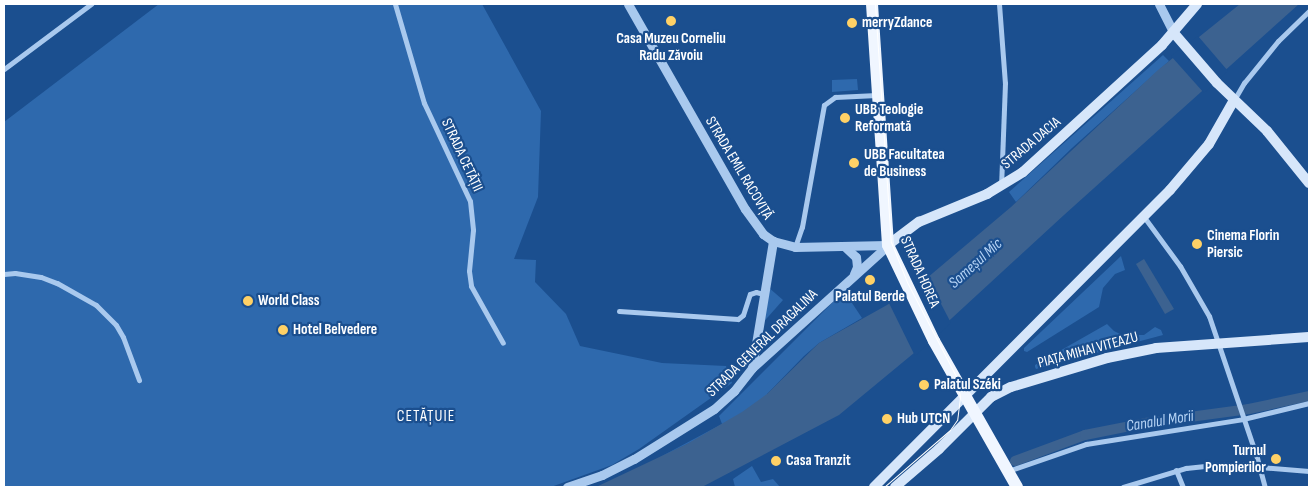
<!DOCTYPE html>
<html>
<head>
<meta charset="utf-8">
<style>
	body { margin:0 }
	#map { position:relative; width:1313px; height:491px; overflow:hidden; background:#1b4f8f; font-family:"Sofia Sans Condensed",sans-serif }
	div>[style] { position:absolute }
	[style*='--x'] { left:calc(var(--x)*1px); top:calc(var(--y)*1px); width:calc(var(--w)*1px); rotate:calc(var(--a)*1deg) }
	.green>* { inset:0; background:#2e69ad }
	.water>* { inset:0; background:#3c6290 }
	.pier>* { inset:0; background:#1b4f8f }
	.canal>* { height:10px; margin:-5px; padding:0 5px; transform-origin:5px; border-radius:5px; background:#3c6290 }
	.minor>* { height:5px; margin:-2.5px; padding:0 2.5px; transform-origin:2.5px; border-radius:2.5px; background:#a9c9ee }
	.tertiary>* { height:9px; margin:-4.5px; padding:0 4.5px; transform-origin:4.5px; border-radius:4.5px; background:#a9c9ee }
	.secondary>* { height:10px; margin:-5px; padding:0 5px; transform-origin:5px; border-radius:5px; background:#d6e6fa }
	.primary>* { height:12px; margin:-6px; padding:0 6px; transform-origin:6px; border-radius:6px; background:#f0f6ff }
	.tram>* { height:1px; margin:-0.5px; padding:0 0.5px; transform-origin:0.5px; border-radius:0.5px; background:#fff }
	.dots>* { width:14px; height:14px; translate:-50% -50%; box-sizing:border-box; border:2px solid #1b4f8f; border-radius:50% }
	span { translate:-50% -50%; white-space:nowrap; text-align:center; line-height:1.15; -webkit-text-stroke:4.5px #1b4f8f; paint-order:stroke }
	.poi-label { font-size:15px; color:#fff; font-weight:700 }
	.left { translate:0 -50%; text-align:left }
	.right { translate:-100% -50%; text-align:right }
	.street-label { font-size:15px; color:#fff }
	.water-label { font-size:16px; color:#b5d3f5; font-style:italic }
	.neighbourhood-label { font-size:16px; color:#fff; letter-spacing:1px }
	.frame { position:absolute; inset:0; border:5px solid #fff; pointer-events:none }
</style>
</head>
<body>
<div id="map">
	<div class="green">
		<div style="clip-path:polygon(159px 4px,482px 4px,541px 111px,538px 197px,514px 259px,536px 260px,535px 282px,566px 314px,580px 346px,662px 363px,726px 366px,732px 383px,639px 449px,612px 465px,551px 487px,4px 487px,4px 122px)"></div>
		<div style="clip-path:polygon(1163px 55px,1169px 61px,1072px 148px,1016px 202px,1009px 192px)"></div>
		<div style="clip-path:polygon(857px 79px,858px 90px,832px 92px,832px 80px)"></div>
		<div style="clip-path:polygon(1121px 256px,1125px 270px,1115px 274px,1103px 288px,1099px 307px,1027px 352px,1024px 351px,1024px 348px)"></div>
		<div style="clip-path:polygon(768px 287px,783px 300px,761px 325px)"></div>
		<div style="clip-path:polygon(844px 291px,862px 318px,819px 343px,804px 356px,767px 394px,768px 404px,649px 463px,722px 424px,719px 416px)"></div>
		<div style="clip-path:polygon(1107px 324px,1114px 331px,1122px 335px,1144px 335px,1155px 327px,1161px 330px,1163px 335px,1036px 369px,1035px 367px,1035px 365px)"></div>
		<div style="clip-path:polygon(752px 466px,761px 482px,773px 479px,780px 487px,735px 487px,733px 479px)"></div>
	</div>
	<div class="water">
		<div style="clip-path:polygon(1240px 4px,1299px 4px,1064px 215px,914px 353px,839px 415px,702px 487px,596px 487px,687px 444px,742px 412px,767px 394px,819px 343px,887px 305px,927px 278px,1011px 207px,1158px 70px)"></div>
		<div style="clip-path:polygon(1144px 259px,1174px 309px,1165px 314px,1136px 264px)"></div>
	</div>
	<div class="pier">
		<div style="clip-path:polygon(1198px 36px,1228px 71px,1204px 93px,1171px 56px)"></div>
		<div style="clip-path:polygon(926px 275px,951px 323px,915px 356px,888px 301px)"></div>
	</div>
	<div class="canal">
		<div style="--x:1015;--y:461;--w:75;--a:-20.4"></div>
		<div style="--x:1085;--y:435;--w:61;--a:-11.3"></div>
		<div style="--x:1145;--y:423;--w:105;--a:-7.7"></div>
		<div style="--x:1249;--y:409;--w:61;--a:-12.2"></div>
	</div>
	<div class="minor">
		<div style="--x:395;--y:4;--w:103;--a:73.7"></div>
		<div style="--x:424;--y:103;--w:108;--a:64.9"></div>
		<div style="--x:470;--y:201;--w:29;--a:84"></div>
		<div style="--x:473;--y:230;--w:41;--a:95.6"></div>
		<div style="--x:469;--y:271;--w:15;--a:82"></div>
		<div style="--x:471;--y:286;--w:65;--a:60.7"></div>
		<div style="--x:999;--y:4;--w:79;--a:85.7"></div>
		<div style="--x:1005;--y:83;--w:102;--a:92.2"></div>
		<div style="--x:4;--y:69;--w:109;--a:-36.8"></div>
		<div style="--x:1234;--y:100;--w:20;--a:-60"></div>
		<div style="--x:1244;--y:83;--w:54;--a:-51"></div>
		<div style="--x:1278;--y:41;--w:43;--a:-44.1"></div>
		<div style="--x:1144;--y:217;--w:61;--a:53.7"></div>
		<div style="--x:1180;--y:266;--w:58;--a:59.9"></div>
		<div style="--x:1209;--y:316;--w:150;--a:71.3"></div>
		<div style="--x:1257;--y:458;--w:30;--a:75"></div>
		<div style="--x:795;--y:247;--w:21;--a:-71"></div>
		<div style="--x:802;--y:227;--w:124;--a:-79.8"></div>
		<div style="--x:824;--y:105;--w:14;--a:-36"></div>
		<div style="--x:835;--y:97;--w:42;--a:-2.7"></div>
		<div style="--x:4;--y:274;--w:11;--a:-5"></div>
		<div style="--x:15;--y:273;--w:26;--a:9"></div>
		<div style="--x:41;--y:277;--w:17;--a:21"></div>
		<div style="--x:57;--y:283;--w:45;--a:29.4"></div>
		<div style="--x:96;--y:305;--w:28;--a:45"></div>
		<div style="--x:116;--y:325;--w:14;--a:60"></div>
		<div style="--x:123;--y:337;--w:46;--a:69.6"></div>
		<div style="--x:619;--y:311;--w:119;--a:3.8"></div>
		<div style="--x:738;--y:319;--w:6;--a:-39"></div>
		<div style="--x:743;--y:315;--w:22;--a:-72"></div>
		<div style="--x:750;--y:294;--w:6;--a:-18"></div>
		<div style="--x:756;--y:292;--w:7;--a:16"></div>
		<div style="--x:1260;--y:467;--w:49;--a:4.7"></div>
		<div style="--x:1176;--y:470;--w:18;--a:68"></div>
		<div style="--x:1008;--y:471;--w:83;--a:-19.1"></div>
		<div style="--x:1086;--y:444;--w:159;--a:-9"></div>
		<div style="--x:1243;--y:419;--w:68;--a:-13.6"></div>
		<div style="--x:1123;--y:487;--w:66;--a:-16.8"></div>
		<div style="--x:1186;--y:468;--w:38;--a:-6"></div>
		<div style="--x:1224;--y:464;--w:35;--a:0"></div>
	</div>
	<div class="tertiary">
		<div style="--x:628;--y:4;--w:236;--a:60.3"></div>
		<div style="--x:745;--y:209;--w:31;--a:54"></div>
		<div style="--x:763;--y:234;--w:12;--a:35"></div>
		<div style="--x:773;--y:241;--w:23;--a:15"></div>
		<div style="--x:795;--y:247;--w:92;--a:-1.2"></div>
		<div style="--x:1159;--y:4;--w:31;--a:63"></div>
		<div style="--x:844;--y:246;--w:16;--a:43"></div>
		<div style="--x:856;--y:257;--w:10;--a:84"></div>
		<div style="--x:857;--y:267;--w:8;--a:113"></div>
		<div style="--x:752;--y:368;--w:129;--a:-80.6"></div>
		<div style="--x:567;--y:487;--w:37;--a:-19"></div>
		<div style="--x:602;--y:475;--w:36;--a:-27"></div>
		<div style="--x:634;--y:459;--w:94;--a:-32"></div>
		<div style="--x:714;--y:409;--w:27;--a:-42"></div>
		<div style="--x:734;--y:391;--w:29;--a:-52"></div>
		<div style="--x:752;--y:368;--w:183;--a:-42.1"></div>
	</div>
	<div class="secondary">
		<div style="--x:1173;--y:32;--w:67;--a:49.2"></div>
		<div style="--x:1217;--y:83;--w:69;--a:43.8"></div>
		<div style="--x:1267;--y:131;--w:67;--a:51.1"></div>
		<div style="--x:888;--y:245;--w:39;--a:-37"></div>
		<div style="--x:919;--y:222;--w:74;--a:-22.4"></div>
		<div style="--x:987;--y:194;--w:42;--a:-31.4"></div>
		<div style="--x:1023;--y:172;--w:188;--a:-42.4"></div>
		<div style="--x:1162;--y:45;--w:54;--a:-49.5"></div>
		<div style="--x:874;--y:487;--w:419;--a:-45.1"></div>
		<div style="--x:1170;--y:190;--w:60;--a:-49.7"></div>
		<div style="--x:1209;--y:144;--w:51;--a:-60.4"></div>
		<div style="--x:895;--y:487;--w:58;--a:-40.8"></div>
		<div style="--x:939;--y:449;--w:74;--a:-45"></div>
		<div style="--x:991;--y:397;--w:22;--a:-27"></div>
		<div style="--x:1011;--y:387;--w:100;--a:-16.8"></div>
		<div style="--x:1107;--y:358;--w:50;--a:-11.5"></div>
		<div style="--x:1156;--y:348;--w:153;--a:-4.1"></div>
	</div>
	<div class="primary">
		<div style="--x:872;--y:4;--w:242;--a:86.2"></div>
		<div style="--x:888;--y:245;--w:106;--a:64.4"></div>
		<div style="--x:934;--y:341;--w:168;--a:60.4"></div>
	</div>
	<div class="tram">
		<div style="--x:875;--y:4;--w:239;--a:86.2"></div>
		<div style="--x:891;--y:242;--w:43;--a:68.2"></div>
		<div style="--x:907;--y:282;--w:106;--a:62.5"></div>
		<div style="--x:956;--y:376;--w:21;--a:79"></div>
		<div style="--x:960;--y:397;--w:23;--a:97"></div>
		<div style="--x:957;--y:420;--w:12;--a:125"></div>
		<div style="--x:950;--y:430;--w:87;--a:139.2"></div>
	</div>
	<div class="dots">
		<div style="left:671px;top:21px;background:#ffd166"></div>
		<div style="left:852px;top:23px;background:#ffd166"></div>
		<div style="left:845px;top:118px;background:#ffd166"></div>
		<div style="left:854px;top:163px;background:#ffd166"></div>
		<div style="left:1197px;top:244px;background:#ffd166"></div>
		<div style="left:870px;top:280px;background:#ffd166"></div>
		<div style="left:248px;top:301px;background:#ffd166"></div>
		<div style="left:283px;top:330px;background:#ffd166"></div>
		<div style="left:924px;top:385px;background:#ffd166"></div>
		<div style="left:887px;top:419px;background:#ffd166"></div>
		<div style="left:1276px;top:459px;background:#ffd166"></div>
		<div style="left:776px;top:461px;background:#ffd166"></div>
	</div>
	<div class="poi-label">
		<span class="left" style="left:862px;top:23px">merryZdance</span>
		<span style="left:671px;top:47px">Casa Muzeu Corneliu<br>Radu Zăvoiu</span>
		<span class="left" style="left:855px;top:118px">UBB Teologie<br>Reformată</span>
		<span class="left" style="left:864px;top:163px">UBB Facultatea<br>de Business</span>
		<span class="left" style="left:1207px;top:244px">Cinema Florin<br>Piersic</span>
		<span style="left:870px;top:297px">Palatul Berde</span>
		<span class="left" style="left:258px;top:301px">World Class</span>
		<span class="left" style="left:293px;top:330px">Hotel Belvedere</span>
		<span class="left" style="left:934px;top:385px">Palatul Széki</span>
		<span class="left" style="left:897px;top:419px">Hub UTCN</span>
		<span class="right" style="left:1266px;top:459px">Turnul<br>Pompierilor</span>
		<span class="left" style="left:786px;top:461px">Casa Tranzit</span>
	</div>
	<div class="street-label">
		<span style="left:1031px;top:143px;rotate:-40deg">STRADA DACIA</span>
		<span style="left:462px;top:155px;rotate:65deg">STRADA CETĂȚII</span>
		<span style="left:739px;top:168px;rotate:59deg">STRADA EMIL RACOVIȚĂ</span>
		<span style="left:920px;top:272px;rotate:66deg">STRADA HOREA</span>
		<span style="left:762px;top:343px;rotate:-44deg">STRADA GENERAL DRAGALINA</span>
		<span style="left:1088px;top:350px;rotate:-15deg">PIAȚA MIHAI VITEAZU</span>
	</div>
	<div class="water-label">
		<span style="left:976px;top:264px;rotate:-42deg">Someșul Mic</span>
		<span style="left:1160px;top:422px;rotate:-9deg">Canalul Morii</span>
	</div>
	<div class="neighbourhood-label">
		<span style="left:426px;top:417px">CETĂȚUIE</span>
	</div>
	<div class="frame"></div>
</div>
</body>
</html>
